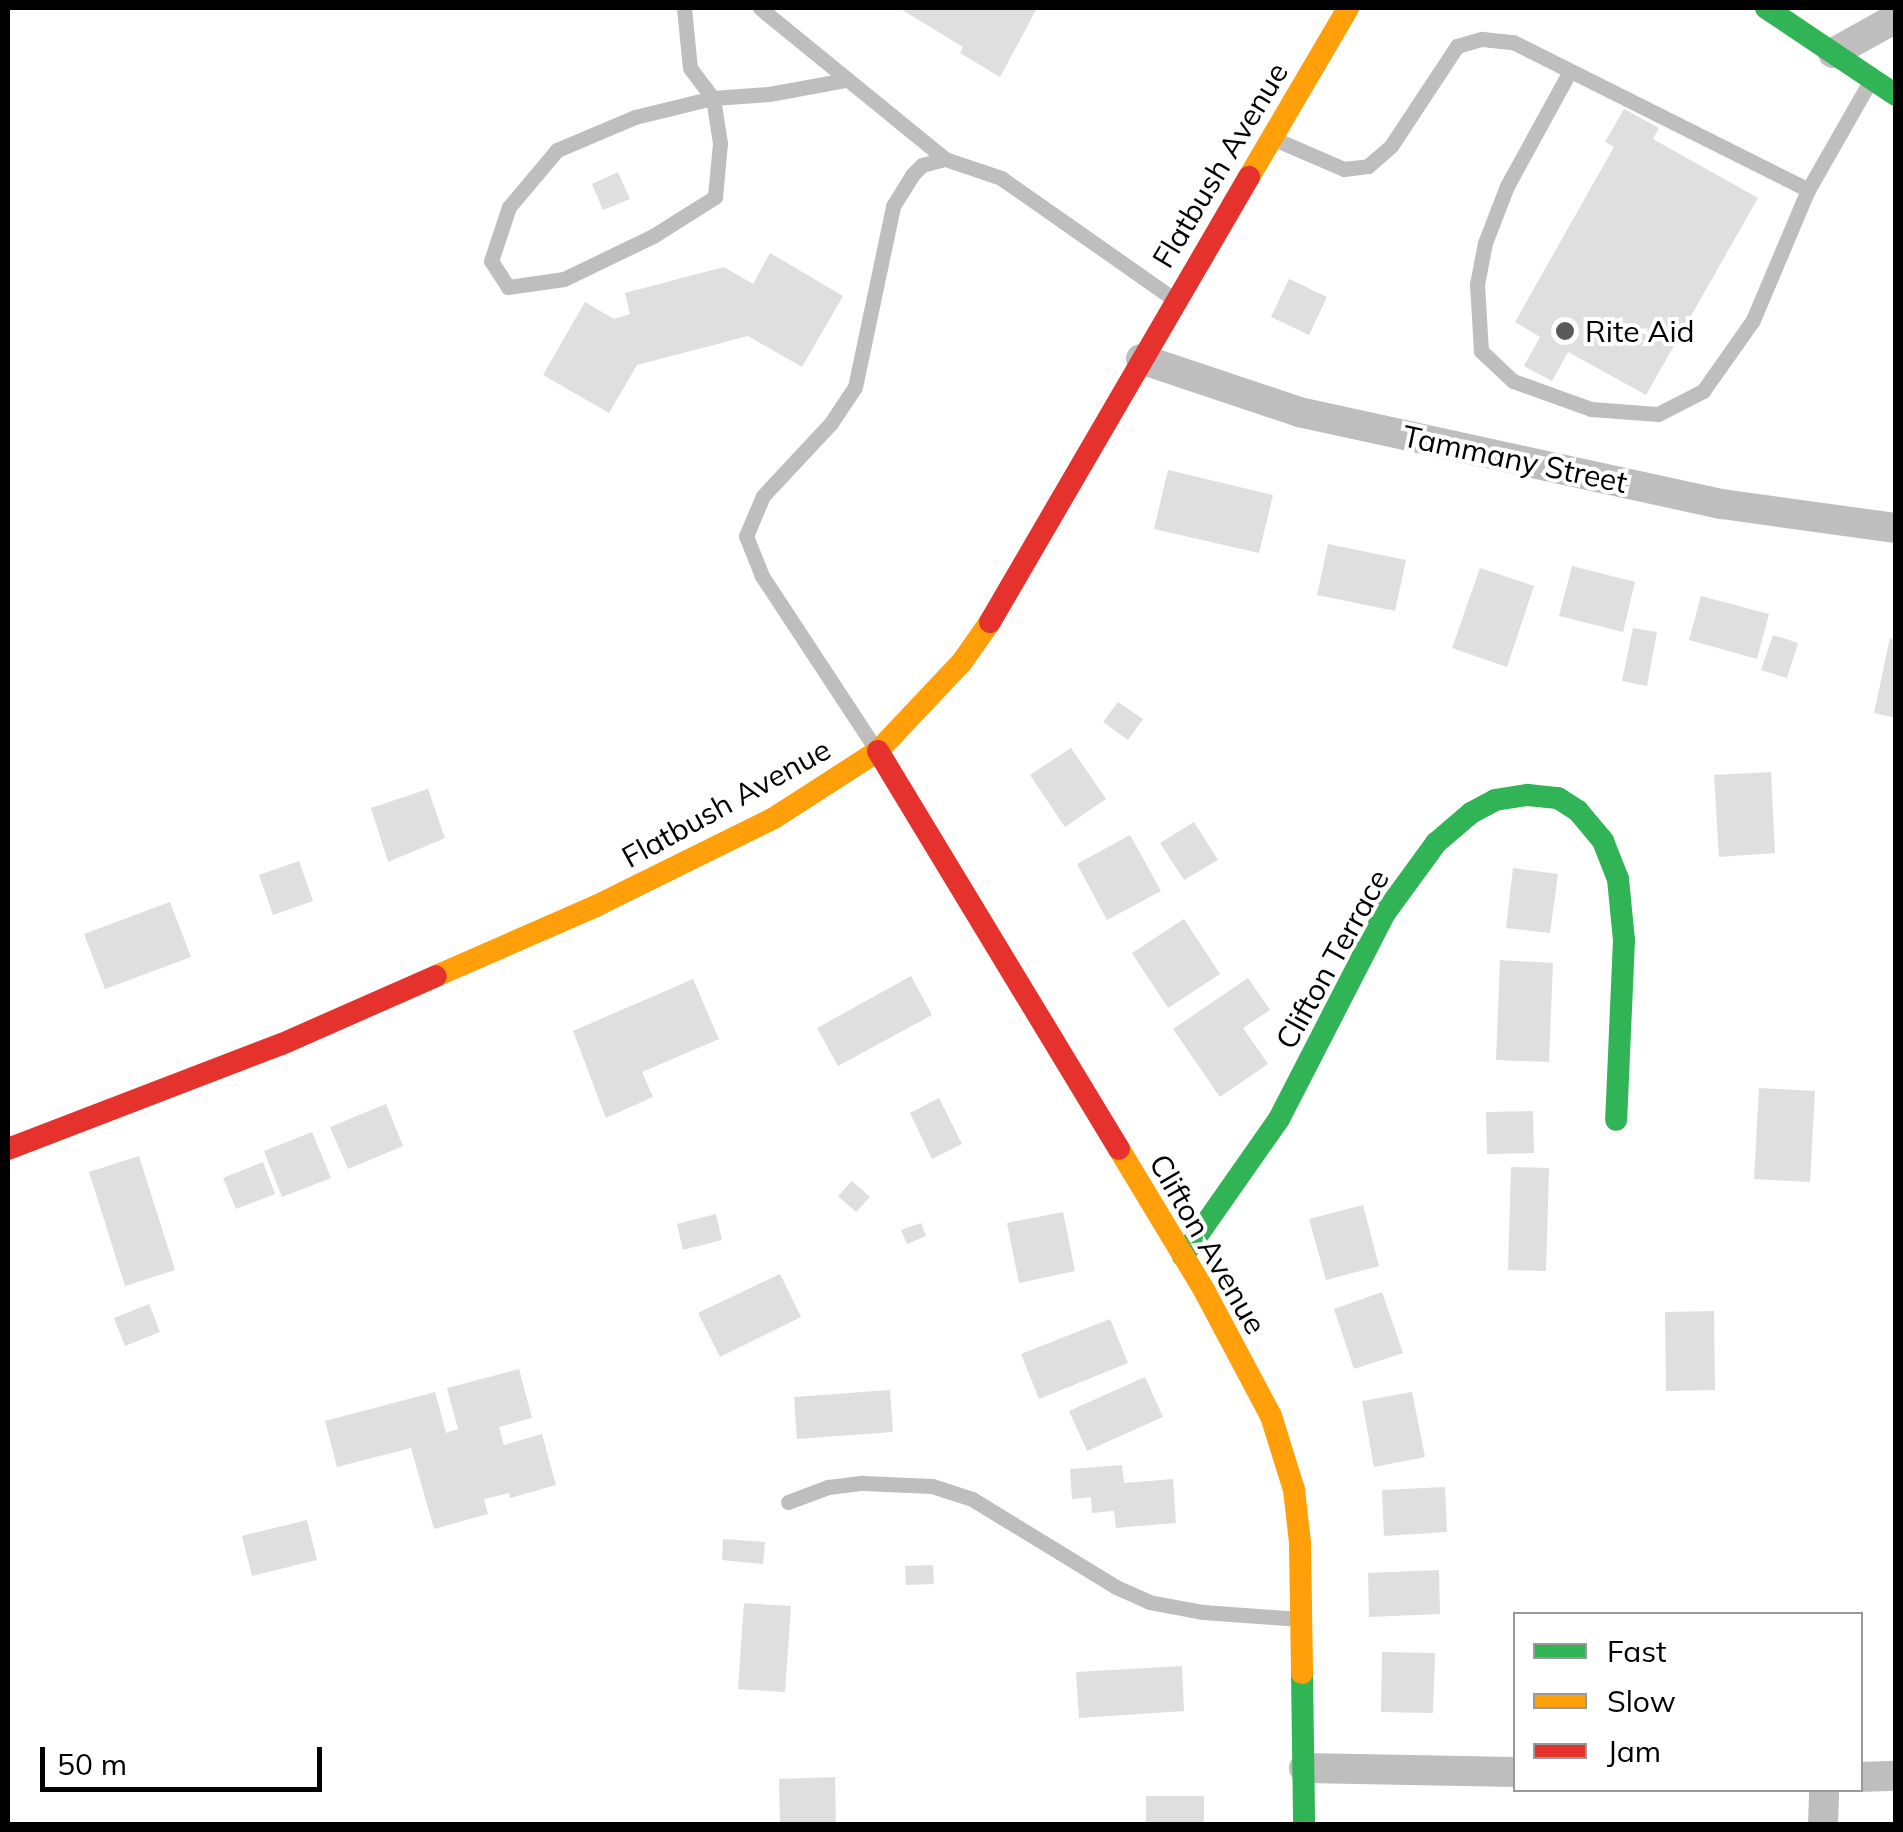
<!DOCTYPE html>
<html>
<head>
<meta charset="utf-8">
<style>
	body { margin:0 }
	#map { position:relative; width:1903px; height:1832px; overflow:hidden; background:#fff; font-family:Mulish,sans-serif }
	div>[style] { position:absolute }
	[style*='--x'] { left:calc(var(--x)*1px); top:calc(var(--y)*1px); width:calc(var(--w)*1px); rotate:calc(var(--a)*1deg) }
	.building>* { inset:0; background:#dfdfdf }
	.lane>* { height:15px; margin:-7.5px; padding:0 7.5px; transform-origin:7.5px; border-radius:7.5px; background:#bebebe }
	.street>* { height:30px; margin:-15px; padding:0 15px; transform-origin:15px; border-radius:15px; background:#bebebe }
	.fast>* { height:22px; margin:-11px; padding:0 11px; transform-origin:11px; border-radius:11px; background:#30b455 }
	.slow>* { height:22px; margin:-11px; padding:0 11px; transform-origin:11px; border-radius:11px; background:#ff9f0a }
	.jam>* { height:22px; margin:-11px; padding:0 11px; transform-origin:11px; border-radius:11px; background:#e5322d }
	.dots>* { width:28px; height:28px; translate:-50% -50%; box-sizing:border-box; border:5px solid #fff; border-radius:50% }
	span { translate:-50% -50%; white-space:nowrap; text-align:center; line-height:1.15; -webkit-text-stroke:8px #fff; paint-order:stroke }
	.street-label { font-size:30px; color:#000 }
	.poi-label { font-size:30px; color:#000 }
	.left { translate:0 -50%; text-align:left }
	.frame { position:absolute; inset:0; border:10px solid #000; pointer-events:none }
	.legend { position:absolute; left:1513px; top:1612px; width:350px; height:180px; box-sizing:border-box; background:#fff; border:2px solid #999; margin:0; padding:12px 18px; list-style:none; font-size:30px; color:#000 }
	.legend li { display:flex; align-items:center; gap:20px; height:50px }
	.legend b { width:50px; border:2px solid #999 }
	.scale { position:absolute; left:40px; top:1747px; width:282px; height:45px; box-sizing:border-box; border:5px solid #000; border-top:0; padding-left:12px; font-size:30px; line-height:35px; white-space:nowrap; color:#000; -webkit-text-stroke:8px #fff; paint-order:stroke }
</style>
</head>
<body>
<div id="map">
	<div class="building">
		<div style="clip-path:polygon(899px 8px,1037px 8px,1000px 77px,960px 53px,963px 47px)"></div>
		<div style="clip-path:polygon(1624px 109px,1659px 128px,1653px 139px,1758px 198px,1646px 395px,1568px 352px,1552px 381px,1524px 366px,1540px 337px,1515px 322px,1614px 147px,1605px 142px)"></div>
		<div style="clip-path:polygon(618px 172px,630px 199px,603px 210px,592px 184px)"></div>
		<div style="clip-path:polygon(770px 253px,843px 296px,802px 367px,748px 336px,637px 365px,609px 413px,543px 375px,585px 302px,614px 319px,630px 314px,625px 293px,724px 267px,753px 284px)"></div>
		<div style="clip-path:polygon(1289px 279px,1327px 297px,1309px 335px,1271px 317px)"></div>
		<div style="clip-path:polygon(1168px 470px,1273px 495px,1259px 553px,1154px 529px)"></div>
		<div style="clip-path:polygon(1328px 544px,1406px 560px,1395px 611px,1317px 595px)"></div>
		<div style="clip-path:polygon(1572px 566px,1635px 582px,1623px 632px,1559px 616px)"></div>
		<div style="clip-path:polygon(1480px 568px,1534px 586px,1507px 667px,1452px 648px)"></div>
		<div style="clip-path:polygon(1701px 596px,1769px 614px,1757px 659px,1689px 640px)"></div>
		<div style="clip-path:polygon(1633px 628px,1657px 632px,1647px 686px,1622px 681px)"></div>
		<div style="clip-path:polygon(1773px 635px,1798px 643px,1787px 678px,1761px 670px)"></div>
		<div style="clip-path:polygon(1890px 638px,1896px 640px,1896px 718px,1874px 713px)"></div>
		<div style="clip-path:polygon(1118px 702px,1143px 719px,1128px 740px,1103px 722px)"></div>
		<div style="clip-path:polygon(1071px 748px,1106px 799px,1065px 827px,1030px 775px)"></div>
		<div style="clip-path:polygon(1771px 772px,1775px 853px,1719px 857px,1714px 775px)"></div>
		<div style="clip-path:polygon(428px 789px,445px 838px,388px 862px,371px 808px)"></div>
		<div style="clip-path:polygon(1194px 822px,1218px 860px,1184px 880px,1160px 843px)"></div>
		<div style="clip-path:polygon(1130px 835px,1161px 891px,1107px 920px,1077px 864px)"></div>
		<div style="clip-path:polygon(299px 861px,313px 901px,273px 915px,259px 875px)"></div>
		<div style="clip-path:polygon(1513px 868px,1558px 874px,1550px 933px,1506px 928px)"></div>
		<div style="clip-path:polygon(170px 902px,191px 957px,105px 989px,84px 934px)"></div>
		<div style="clip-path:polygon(1184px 919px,1220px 974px,1168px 1008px,1132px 953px)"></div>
		<div style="clip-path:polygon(1500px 960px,1553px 963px,1549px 1062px,1496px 1060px)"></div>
		<div style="clip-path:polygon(911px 976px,932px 1015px,838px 1066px,817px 1028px)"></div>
		<div style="clip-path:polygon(1248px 978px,1270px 1010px,1243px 1028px,1268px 1064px,1220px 1097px,1173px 1029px)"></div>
		<div style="clip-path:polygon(693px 979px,719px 1039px,642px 1072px,653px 1097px,606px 1118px,573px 1031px)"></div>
		<div style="clip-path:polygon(1759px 1088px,1815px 1091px,1810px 1182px,1754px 1179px)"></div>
		<div style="clip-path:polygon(939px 1098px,962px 1144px,932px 1159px,910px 1113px)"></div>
		<div style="clip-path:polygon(386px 1104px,403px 1146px,348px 1169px,330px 1127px)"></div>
		<div style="clip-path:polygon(1533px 1111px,1534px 1153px,1487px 1154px,1486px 1112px)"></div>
		<div style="clip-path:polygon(312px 1132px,331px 1178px,282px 1197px,264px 1151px)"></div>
		<div style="clip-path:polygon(139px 1156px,175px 1270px,125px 1286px,89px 1172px)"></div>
		<div style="clip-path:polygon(263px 1162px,275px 1194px,236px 1209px,223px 1178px)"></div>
		<div style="clip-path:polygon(1511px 1167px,1549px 1168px,1546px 1271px,1508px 1270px)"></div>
		<div style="clip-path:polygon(852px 1181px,870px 1197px,856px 1212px,838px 1196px)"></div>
		<div style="clip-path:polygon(1363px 1205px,1379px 1266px,1326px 1280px,1309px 1219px)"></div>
		<div style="clip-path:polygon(1063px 1212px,1075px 1271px,1019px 1283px,1007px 1223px)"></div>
		<div style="clip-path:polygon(716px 1214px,722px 1240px,683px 1250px,677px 1224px)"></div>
		<div style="clip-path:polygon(921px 1223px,926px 1236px,907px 1244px,901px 1230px)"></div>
		<div style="clip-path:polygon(780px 1274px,801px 1317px,720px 1357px,698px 1313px)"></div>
		<div style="clip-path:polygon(1382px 1292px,1403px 1353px,1354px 1369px,1334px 1309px)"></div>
		<div style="clip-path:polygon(149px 1304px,160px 1332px,125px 1346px,114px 1318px)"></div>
		<div style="clip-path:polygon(1714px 1311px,1715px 1390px,1666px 1391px,1665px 1312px)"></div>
		<div style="clip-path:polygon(1110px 1319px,1128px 1363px,1039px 1399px,1021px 1354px)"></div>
		<div style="clip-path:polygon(519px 1369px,532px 1418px,499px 1427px,504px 1445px,542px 1434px,556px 1485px,510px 1498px,509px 1493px,484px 1499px,488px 1514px,434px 1529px,411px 1448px,337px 1467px,325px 1421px,435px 1392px,446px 1433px,458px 1429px,447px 1388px)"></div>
		<div style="clip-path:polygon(1145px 1377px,1163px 1417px,1087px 1451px,1069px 1411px)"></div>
		<div style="clip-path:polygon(890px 1390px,893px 1432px,797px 1439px,794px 1397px)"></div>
		<div style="clip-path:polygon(1412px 1392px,1425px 1457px,1374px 1467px,1362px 1401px)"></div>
		<div style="clip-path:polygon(1122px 1465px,1124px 1483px,1173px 1479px,1176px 1523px,1116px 1528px,1114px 1511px,1092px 1513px,1091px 1497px,1072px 1499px,1070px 1469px)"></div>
		<div style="clip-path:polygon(1445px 1487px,1447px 1532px,1384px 1536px,1382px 1490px)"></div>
		<div style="clip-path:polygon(307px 1520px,317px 1560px,252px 1576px,242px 1536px)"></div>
		<div style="clip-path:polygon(723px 1539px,765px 1542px,763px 1564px,722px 1560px)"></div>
		<div style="clip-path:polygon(933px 1565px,934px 1584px,906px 1585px,905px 1566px)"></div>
		<div style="clip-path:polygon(1439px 1570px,1440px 1614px,1369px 1617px,1368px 1573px)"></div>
		<div style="clip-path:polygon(744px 1603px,791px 1606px,785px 1692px,738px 1689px)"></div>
		<div style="clip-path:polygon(1382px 1652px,1435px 1653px,1433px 1713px,1381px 1712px)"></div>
		<div style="clip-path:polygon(1182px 1666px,1184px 1711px,1079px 1718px,1076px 1672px)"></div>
		<div style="clip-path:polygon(835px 1777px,836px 1824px,780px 1824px,779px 1779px)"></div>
		<div style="clip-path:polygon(1146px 1796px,1204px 1796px,1204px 1824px,1146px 1824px)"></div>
	</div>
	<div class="lane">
		<div style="--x:684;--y:8;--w:60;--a:84.3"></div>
		<div style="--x:690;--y:68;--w:38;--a:53"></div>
		<div style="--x:713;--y:98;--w:56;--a:-4.1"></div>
		<div style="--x:769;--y:94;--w:77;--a:-10.4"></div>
		<div style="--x:760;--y:8;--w:239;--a:39.2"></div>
		<div style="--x:1570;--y:71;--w:131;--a:118.7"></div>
		<div style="--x:1507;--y:186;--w:61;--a:111.1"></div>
		<div style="--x:1485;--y:243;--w:42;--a:101"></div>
		<div style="--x:1477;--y:284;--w:67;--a:86.6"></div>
		<div style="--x:1481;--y:351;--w:44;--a:43.2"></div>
		<div style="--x:1513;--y:381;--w:83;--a:19.7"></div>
		<div style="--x:1591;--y:409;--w:67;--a:4.3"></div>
		<div style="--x:1658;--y:414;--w:51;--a:-27.1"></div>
		<div style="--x:1703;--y:391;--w:87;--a:-54.8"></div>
		<div style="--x:1753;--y:320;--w:141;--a:-67.1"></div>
		<div style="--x:713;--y:98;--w:46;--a:81.2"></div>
		<div style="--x:720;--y:143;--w:54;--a:95.3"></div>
		<div style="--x:715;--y:197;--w:73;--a:147.8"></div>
		<div style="--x:653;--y:236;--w:99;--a:154.2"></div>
		<div style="--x:564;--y:279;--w:57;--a:171.9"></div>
		<div style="--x:508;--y:287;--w:31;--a:-123"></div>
		<div style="--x:491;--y:261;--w:57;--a:-71.6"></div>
		<div style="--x:509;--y:207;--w:75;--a:-49.9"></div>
		<div style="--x:557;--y:150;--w:85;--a:-22.9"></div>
		<div style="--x:635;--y:117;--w:80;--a:-13.7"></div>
		<div style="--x:1279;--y:141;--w:71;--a:23.3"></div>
		<div style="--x:1344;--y:169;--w:24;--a:-7"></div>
		<div style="--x:1368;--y:166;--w:30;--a:-41"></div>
		<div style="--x:1391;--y:146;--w:120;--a:-56.6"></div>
		<div style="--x:1457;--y:46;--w:26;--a:-16"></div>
		<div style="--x:1482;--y:39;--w:31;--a:6"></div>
		<div style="--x:1513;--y:42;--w:330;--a:26.6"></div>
		<div style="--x:1808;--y:190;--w:123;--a:-60.3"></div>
		<div style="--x:875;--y:748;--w:206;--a:-123.3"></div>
		<div style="--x:762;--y:576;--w:43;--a:-111.8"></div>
		<div style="--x:746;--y:536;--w:43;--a:-67"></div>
		<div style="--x:763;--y:496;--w:100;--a:-47"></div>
		<div style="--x:831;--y:423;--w:43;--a:-56.3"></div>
		<div style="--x:855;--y:387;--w:185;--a:-78.1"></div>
		<div style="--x:893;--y:206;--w:36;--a:-58"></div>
		<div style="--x:912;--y:175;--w:14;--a:-45"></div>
		<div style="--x:922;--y:165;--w:24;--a:-15"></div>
		<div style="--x:945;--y:159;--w:59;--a:18.7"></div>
		<div style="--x:1001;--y:178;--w:208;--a:35"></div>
		<div style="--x:788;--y:1502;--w:43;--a:-20.6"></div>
		<div style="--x:828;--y:1487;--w:35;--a:-7"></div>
		<div style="--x:863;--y:1483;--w:69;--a:2.5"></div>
		<div style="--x:932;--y:1486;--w:42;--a:18"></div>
		<div style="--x:972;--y:1499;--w:169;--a:31.4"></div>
		<div style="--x:1116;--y:1587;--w:36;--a:24"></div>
		<div style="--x:1149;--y:1602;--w:55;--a:10.5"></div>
		<div style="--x:1203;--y:1612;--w:97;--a:4.1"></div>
	</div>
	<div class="street">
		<div style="--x:1833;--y:53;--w:72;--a:-29.1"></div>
		<div style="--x:1141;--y:359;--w:167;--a:18.5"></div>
		<div style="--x:1299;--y:412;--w:433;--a:12.3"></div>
		<div style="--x:1722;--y:504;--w:176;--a:7.9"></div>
		<div style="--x:1304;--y:1768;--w:212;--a:1.1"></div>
		<div style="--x:1860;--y:1777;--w:36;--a:-2"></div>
		<div style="--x:1823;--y:1824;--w:34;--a:-88"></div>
	</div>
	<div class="fast">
		<div style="--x:1766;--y:8;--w:156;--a:33.8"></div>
		<div style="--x:1183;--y:1256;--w:167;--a:-55"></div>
		<div style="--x:1279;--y:1119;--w:232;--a:-62.8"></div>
		<div style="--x:1385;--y:913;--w:87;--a:-53.9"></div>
		<div style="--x:1436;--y:843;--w:46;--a:-40.6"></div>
		<div style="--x:1471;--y:813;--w:27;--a:-28"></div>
		<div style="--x:1495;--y:800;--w:33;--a:-9"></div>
		<div style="--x:1528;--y:795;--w:30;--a:6"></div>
		<div style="--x:1558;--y:798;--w:24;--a:33"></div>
		<div style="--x:1578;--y:811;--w:39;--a:50"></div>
		<div style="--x:1603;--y:841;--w:41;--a:68.5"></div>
		<div style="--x:1618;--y:879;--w:61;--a:84.4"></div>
		<div style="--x:1624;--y:940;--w:180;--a:92.5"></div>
		<div style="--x:1302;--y:1673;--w:151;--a:89.2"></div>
	</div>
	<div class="slow">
		<div style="--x:1249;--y:177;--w:196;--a:-59.6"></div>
		<div style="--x:436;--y:976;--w:175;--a:-23.6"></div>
		<div style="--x:596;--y:906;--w:199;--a:-26.3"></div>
		<div style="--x:774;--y:818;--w:124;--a:-32.8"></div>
		<div style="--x:878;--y:751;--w:122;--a:-46.7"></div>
		<div style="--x:962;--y:662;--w:49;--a:-55"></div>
		<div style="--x:1119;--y:1149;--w:165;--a:58.9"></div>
		<div style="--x:1204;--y:1290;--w:143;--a:62"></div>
		<div style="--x:1271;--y:1416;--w:77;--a:72.7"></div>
		<div style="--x:1294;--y:1490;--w:53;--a:83.5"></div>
		<div style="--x:1300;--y:1543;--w:130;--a:89.1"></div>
	</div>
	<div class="jam">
		<div style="--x:990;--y:622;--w:515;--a:-59.8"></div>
		<div style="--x:878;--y:751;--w:465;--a:58.8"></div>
		<div style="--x:8;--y:1149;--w:293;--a:-21"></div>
		<div style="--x:282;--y:1044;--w:168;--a:-23.8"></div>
	</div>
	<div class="dots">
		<div style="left:1565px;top:331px;background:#595959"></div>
	</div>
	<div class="street-label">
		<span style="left:1220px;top:165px;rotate:-59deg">Flatbush Avenue</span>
		<span style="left:1515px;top:459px;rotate:12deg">Tammany Street</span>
		<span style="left:726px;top:803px;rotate:-29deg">Flatbush Avenue</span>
		<span style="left:1332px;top:959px;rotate:-61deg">Clifton Terrace</span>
		<span style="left:1208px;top:1244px;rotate:60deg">Clifton Avenue</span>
	</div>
	<div class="poi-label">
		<span class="left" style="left:1585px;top:331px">Rite Aid</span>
	</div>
	<div class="frame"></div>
	<ul class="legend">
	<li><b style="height:12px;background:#30b455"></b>Fast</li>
	<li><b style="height:12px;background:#ff9f0a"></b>Slow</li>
	<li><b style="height:12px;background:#e5322d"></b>Jam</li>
	</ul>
	<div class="scale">50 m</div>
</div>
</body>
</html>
